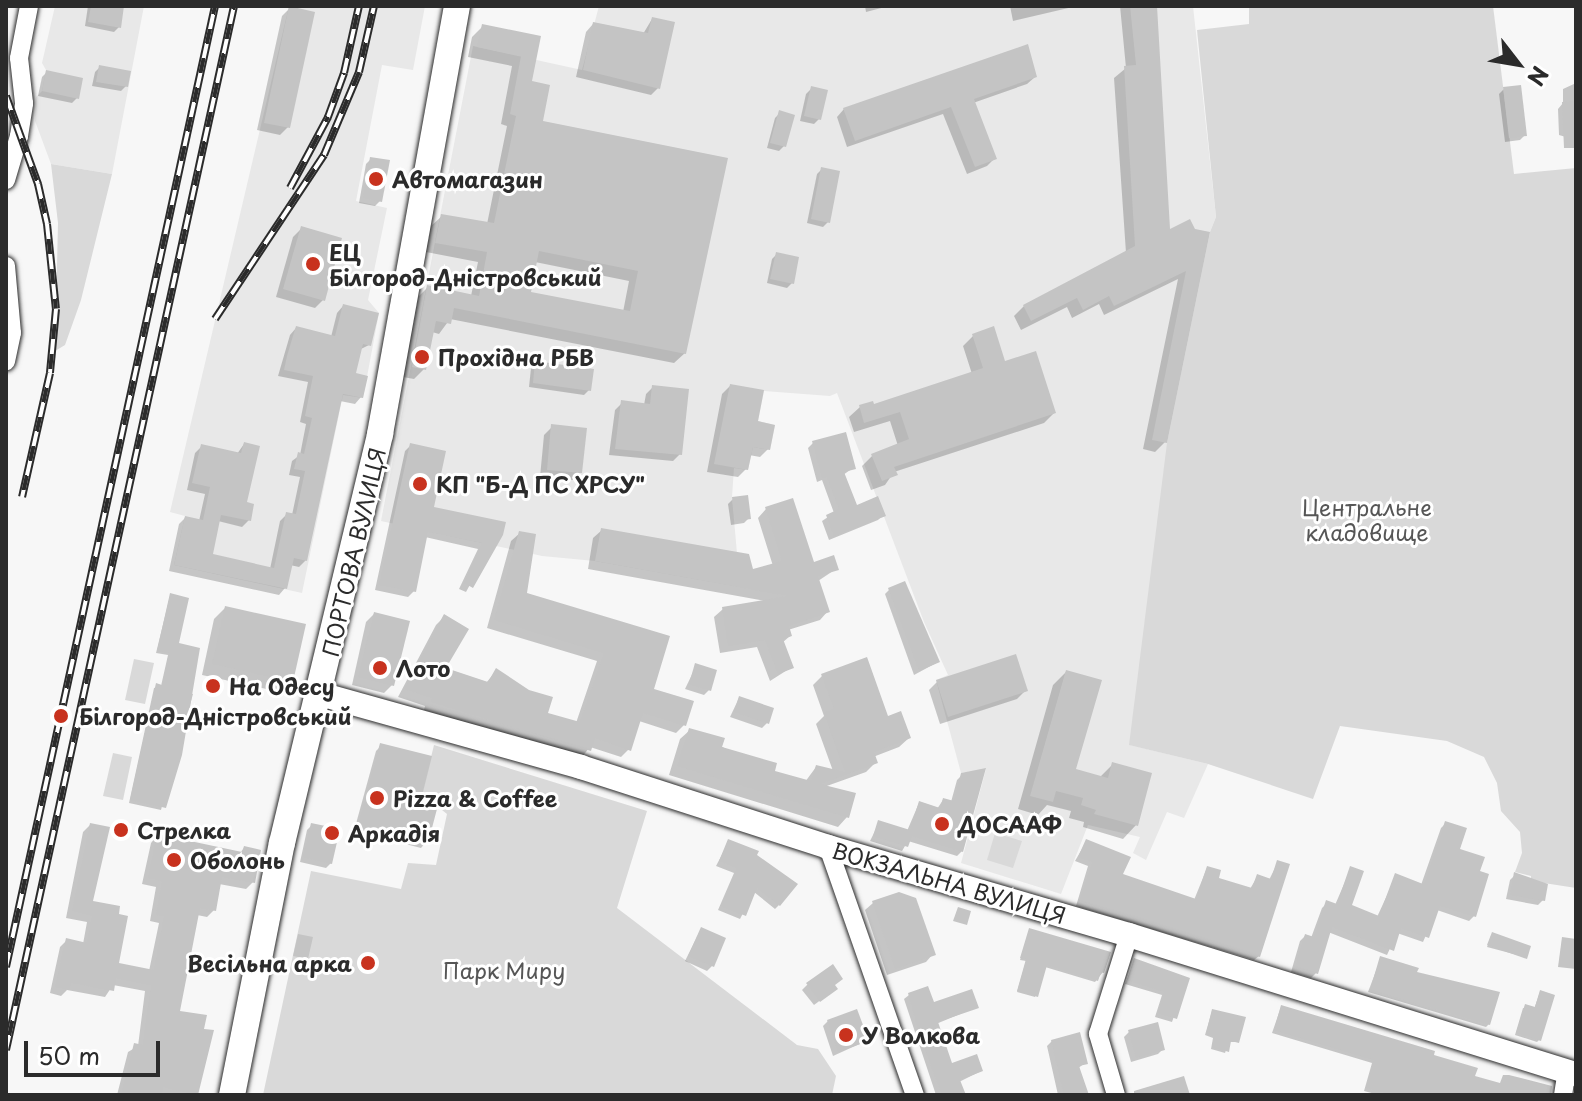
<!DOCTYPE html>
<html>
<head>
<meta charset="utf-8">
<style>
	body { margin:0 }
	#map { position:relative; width:1582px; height:1101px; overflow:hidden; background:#f7f7f7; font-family:"Playpen Sans",sans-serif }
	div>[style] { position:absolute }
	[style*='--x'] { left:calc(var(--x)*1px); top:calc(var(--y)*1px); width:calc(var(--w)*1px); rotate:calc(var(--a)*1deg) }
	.built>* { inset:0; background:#e8e8e8 }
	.green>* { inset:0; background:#d9d9d9 }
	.shadow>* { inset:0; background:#0003 }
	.building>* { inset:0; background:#c4c4c4 }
	.roads { filter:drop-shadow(0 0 2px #2b2b2b) drop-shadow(0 0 2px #2b2b2b) }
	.minor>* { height:18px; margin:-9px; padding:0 9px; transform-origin:9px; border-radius:9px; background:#fff }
	.tertiary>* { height:24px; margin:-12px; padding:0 12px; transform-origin:12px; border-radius:12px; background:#fff }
	.secondary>* { height:26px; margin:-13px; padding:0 13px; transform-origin:13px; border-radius:13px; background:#fff }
	.rail>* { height:8px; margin-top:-4px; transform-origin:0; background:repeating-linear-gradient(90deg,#fff 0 15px,#2b2b2b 0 30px); box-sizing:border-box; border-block:2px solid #2b2b2b }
	.dots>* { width:22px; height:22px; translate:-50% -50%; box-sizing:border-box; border:4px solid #fff; border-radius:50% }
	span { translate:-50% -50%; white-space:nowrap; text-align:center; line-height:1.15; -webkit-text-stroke:6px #fff; paint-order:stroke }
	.poi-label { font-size:22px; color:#2b2b2b; font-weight:700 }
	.left { translate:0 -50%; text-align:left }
	.right { translate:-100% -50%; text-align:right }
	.park-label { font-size:22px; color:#565656 }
	.street-label { font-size:22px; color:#2b2b2b }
	.frame { position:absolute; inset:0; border:8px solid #2b2b2b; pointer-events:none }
	.north { position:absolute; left:1478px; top:24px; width:80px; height:80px; -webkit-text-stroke:6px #fff; paint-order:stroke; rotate:121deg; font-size:22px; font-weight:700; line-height:32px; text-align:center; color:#2b2b2b }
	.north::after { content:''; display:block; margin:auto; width:28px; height:36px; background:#2b2b2b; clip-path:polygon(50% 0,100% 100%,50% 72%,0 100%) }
	.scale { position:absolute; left:24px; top:1041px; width:136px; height:36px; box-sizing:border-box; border:4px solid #2b2b2b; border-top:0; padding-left:10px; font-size:24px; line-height:28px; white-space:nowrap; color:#2b2b2b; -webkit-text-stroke:6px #fff; paint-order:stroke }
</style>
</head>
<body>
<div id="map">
	<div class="built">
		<div style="clip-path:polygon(55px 6px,144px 6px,112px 174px,51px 164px,35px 121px,36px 97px,42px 91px,46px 70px,42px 63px)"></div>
		<div style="clip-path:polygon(289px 6px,425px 6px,413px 70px,382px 65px,356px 201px,387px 208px,368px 300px,379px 313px,363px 398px,343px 395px,302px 593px,174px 565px,185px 516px,170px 512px)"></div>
		<div style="clip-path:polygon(599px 6px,1193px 6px,1216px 217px,1210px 232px,1130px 745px,1208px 764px,1184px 818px,1167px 812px,1146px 860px,1133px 853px,1140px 837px,1088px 825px,1061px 894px,961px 863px,986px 769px,961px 773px,936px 680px,948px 675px,924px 622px,837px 393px,830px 396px,764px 391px,758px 421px,775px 425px,770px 450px,753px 447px,748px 470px,734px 468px,732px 497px,740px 587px,595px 561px,542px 556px,381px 521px,473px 46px,582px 70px)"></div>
	</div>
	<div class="green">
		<div style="clip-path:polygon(1254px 6px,1493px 6px,1514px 174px,1576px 168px,1576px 888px,1531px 881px,1531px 876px,1515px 872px,1522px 853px,1520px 832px,1501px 811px,1497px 783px,1484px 757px,1447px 741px,1340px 726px,1313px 799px,1208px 764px,1129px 745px,1167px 443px,1210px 232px,1216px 217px,1197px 30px,1249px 24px,1249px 7px)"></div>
		<div style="clip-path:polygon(51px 164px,112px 174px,81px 300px,65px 345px,55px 351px,58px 223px)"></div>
		<div style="clip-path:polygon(134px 659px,154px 663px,145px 704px,125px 700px)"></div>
		<div style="clip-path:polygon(434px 745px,647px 811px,617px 908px,797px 1045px,818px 1049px,836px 1076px,832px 1095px,263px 1095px,311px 871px,401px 889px,408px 863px,436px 865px,447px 814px,422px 794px)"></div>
		<div style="clip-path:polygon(113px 753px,132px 757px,123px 800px,103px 796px)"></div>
		<div style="clip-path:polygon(995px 833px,1022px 841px,1013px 868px,987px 860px)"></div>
	</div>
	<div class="shadow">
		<div style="clip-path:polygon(88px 6px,122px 6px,119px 27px,114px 32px,85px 26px)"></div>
		<div style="clip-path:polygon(865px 6px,889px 6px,866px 12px)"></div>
		<div style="clip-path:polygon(1010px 6px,1077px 6px,1013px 21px)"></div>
		<div style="clip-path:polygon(1120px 6px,1155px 6px,1168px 232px,1193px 231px,1165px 442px,1155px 452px,1143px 449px,1178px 279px,1104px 315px,1099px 304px,1072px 318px,1067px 307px,1021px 330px,1014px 316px,1024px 306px,1126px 253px,1114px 78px,1126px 68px)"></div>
		<div style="clip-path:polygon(290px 8px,288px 127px,280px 135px,257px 130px,282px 16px)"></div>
		<div style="clip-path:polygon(652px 19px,658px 88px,651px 95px,576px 77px,586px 32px,593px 24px,643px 34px)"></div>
		<div style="clip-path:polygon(evenodd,482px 27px,539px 38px,530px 83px,540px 123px,725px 160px,685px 353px,674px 363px,450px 319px,439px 334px,432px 332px,424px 369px,414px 379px,403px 377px,418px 297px,428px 287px,471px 296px,478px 262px,426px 252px,431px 226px,442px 216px,487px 224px,507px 126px,501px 124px,512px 66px,468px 57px,472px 37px,482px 27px,535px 262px,629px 281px,623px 312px,529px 293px,535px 262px)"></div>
		<div style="clip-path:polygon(100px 67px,126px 86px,121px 91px,92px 86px,95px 72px)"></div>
		<div style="clip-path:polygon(47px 72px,77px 98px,72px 103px,38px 96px,42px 77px)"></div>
		<div style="clip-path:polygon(1035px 77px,1027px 84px,973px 103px,995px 158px,987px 166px,967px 174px,943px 114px,847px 147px,837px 117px,844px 109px)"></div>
		<div style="clip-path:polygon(1576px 83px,1576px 140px,1559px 135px,1558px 109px,1563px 103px,1563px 89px)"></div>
		<div style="clip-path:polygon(811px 89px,819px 119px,814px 124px,800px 121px,806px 94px)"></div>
		<div style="clip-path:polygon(1504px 89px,1525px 135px,1520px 140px,1505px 142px,1499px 94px)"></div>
		<div style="clip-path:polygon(780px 113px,784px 146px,779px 151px,767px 148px,775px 118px)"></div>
		<div style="clip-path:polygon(371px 159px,380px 201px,375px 206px,359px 203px,366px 164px)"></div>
		<div style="clip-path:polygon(822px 169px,828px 222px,823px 227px,807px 223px,817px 174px)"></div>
		<div style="clip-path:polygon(301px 229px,323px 300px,315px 308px,276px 297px,293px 237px)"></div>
		<div style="clip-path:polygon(777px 254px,792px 283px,787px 288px,767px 283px,772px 259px)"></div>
		<div style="clip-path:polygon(343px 306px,369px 345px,359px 350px,353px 375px,361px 397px,355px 404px,340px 401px,306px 560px,299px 567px,290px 565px,285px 588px,279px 595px,169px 571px,179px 524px,185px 518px,199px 521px,205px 494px,187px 490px,195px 453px,202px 446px,237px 454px,244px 444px,244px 504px,249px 520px,242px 527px,218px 521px,210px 555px,270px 569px,280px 521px,287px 514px,292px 515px,300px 477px,289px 475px,292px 461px,300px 455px,306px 424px,300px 422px,308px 382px,278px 376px,290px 335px,296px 328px,331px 337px,337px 313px)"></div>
		<div style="clip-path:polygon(973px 336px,1054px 413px,1044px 423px,894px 472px,885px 485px,871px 490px,862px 466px,873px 455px,898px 446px,890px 421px,854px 432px,849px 417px,860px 407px,873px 407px,972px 374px,963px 346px)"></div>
		<div style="clip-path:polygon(536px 363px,589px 390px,584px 395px,529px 387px,531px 368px)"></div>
		<div style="clip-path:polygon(730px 386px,768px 449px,760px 457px,749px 455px,746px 469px,738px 477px,707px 472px,722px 394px)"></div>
		<div style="clip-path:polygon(653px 387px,680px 454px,673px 461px,609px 455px,615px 410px,622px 403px,644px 405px,646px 394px)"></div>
		<div style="clip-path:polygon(552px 427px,581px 472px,573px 480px,540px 477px,544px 435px)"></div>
		<div style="clip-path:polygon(813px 443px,853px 468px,843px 475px,855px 507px,883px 515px,878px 520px,829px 540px,822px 521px,834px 513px,822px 480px,817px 482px,808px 448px)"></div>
		<div style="clip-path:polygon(411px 445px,431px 509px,503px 524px,466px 592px,459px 589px,478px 549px,425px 537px,414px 591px,408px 597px,375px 590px,405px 451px)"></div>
		<div style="clip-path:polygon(733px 499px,749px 518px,744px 523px,731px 525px,728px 504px)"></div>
		<div style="clip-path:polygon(766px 509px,813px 564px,836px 569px,818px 581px,828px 611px,820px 620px,788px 630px,790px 636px,782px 643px,792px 667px,770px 681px,757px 647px,720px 653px,714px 617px,723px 609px,766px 601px,588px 569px,593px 538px,602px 530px,751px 572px,773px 566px,758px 518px)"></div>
		<div style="clip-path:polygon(520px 533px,525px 594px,668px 637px,652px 690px,684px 725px,676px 733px,639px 721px,629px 749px,621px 757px,590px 747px,581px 758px,424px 710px,425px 706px,398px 697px,436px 625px,444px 617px,443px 670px,486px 683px,496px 671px,545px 714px,576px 723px,597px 661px,487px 628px,511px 541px)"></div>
		<div style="clip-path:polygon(890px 589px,938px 662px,914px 675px,885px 594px)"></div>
		<div style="clip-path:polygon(170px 596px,176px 645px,188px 693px,193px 694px,161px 810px,129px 803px,154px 688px,161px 686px,168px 655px,156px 653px)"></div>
		<div style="clip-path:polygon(225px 608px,291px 681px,280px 692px,202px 675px,214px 619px)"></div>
		<div style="clip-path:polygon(374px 614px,392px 685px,384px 693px,352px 685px,366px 622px)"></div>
		<div style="clip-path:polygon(696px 666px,709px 690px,704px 695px,685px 689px)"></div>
		<div style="clip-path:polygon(1066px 672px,1074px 770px,1099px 778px,1113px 764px,1150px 775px,1136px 825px,1123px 839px,1083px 827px,1084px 822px,1069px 818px,1071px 811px,1047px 805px,1038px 815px,1018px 809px,1053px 685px)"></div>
		<div style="clip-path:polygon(822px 676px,887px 718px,909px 738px,899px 747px,873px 757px,876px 762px,866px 772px,824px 787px,847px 817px,838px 827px,669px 775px,680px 739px,690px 730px,772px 773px,805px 782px,816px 767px,833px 771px,816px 724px,824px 716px,813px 685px)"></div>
		<div style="clip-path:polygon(937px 682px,1025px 691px,1017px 699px,940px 724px,929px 690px)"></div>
		<div style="clip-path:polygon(739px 698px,767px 723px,762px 728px,730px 717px)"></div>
		<div style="clip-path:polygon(381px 746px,417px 806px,426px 842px,421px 848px,354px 831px,376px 751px)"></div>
		<div style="clip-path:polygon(962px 775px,962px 851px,957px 856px,908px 841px,902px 851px,870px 841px,879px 823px,907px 831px,919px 803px,937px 809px,943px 800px,951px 802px,957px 780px)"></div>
		<div style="clip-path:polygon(1446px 823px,1457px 850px,1478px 872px,1474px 916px,1469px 921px,1437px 910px,1423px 942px,1397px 933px,1387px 955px,1328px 932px,1316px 973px,1311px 978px,1291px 972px,1300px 941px,1305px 936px,1311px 938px,1322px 908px,1327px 903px,1335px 905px,1351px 868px,1349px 906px,1377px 917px,1396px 876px,1421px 885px,1441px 828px)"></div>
		<div style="clip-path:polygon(90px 825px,91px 903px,117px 965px,149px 971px,159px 923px,150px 921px,156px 887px,142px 884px,151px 843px,157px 836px,240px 853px,244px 848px,253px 882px,246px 889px,219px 884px,214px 910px,207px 917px,197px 915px,177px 1012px,202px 1031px,211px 1032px,196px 1095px,117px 1095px,128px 1052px,138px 1046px,145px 991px,113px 985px,105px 997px,67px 990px,61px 996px,50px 993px,60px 947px,67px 940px,83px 944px,87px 922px,66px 918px,83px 832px)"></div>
		<div style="clip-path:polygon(312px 825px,331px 863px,326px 868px,300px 862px,307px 830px)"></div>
		<div style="clip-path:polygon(729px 841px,755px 856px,779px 905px,775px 909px,754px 892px,740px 919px,718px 910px,734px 873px,716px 866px)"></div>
		<div style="clip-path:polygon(1086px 842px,1120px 875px,1194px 900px,1207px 868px,1216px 880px,1250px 889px,1257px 877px,1269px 880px,1278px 862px,1259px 956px,1254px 960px,1076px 906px,1088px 866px,1075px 861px)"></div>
		<div style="clip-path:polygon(1515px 875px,1543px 900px,1538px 905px,1506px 899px,1510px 880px)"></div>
		<div style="clip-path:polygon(873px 903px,933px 954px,926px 962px,887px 975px,865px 910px)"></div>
		<div style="clip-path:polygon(701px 929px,712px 966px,707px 971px,685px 961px)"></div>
		<div style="clip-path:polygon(1030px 930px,1103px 972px,1095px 982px,1045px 967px,1035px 997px,1017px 992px,1026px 961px,1020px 960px)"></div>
		<div style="clip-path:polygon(1491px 936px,1525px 957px,1487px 947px)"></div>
		<div style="clip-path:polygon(1381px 958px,1415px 974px,1489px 1024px,1486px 1027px,1368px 992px)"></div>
		<div style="clip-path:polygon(1135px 960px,1187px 979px,1172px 1022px,1155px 1017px,1162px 995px,1125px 984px)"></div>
		<div style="clip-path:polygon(807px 985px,833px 985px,830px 993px,814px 1005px,802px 990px)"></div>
		<div style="clip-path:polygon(1540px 992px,1539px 1040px,1537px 1042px,1515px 1035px,1523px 1008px,1534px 1009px)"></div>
		<div style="clip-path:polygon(909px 995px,932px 1005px,977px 1007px,936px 1024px,951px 1066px,981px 1071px,959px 1082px,962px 1095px,936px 1095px,904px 999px)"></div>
		<div style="clip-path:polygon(1281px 1007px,1431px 1057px,1473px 1077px,1481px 1095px,1379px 1095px,1364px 1091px,1372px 1063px,1272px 1033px)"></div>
		<div style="clip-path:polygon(1212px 1011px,1237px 1042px,1229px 1042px,1225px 1053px,1211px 1049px,1213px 1038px,1205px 1035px)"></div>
		<div style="clip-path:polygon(828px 1021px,866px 1041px,833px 1056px,823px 1026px)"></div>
		<div style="clip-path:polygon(1129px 1032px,1163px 1049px,1158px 1054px,1131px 1062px,1124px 1037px)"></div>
		<div style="clip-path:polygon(1052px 1041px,1085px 1063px,1077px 1069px,1087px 1095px,1058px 1095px,1047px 1046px)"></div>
	</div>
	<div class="building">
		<div style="clip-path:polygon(91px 6px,124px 6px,121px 28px,88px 22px)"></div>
		<div style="clip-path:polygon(289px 6px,315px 12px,290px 128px,264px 123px)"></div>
		<div style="clip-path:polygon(1130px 6px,1157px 6px,1170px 229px,1190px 219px,1195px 229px,1210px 232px,1167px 443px,1152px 440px,1186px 271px,1114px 306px,1109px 296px,1083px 310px,1077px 298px,1031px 321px,1023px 305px,1135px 246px,1124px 66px,1136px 65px)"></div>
		<div style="clip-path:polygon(652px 17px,675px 22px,660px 89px,583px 70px,593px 22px,648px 33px)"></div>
		<div style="clip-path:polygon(evenodd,482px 24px,541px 36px,532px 81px,550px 85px,543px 121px,728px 158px,686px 354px,454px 308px,451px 324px,436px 321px,426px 370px,412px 367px,427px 285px,479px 296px,487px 252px,435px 243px,441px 214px,494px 223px,516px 116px,510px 114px,521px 56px,477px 47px,482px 24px,539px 251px,638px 271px,630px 311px,531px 292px,539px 251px)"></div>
		<div style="clip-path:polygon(1028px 44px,1037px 77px,974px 99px,997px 159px,975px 167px,951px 107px,855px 141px,843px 108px)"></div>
		<div style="clip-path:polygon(99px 65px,131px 71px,128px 87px,96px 82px)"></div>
		<div style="clip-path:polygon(46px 70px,83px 78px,79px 99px,42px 91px)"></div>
		<div style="clip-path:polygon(1521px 85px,1527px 136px,1509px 138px,1503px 87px)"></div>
		<div style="clip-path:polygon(811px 86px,828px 90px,821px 120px,804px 116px)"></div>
		<div style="clip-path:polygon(1576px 101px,1576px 148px,1564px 148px,1562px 102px)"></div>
		<div style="clip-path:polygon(779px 110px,795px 115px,786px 147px,770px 143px)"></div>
		<div style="clip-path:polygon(370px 157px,390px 160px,382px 202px,363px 198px)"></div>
		<div style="clip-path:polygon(821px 167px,840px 171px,830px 223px,811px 219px)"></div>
		<div style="clip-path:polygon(301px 226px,342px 238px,325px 301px,283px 289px)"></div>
		<div style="clip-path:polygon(776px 252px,799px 257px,794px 284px,770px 279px)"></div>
		<div style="clip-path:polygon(343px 304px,379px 313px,371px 346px,363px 344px,356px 373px,368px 376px,363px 398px,343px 394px,307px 561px,294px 558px,287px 589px,174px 565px,185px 516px,203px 520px,210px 487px,192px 483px,201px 444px,241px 453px,244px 442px,260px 446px,247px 502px,254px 504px,251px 521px,221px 515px,213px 554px,274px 568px,286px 512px,296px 514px,305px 471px,294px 469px,298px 452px,304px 454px,312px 418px,305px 416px,313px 376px,284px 370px,287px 356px,296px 326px,335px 336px)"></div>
		<div style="clip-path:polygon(994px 326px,1005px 361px,1036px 351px,1056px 413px,894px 467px,898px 475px,882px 481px,871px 454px,909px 439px,900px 412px,864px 423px,859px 405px,873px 401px,874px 404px,983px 368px,972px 334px)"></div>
		<div style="clip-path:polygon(535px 361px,594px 369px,591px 391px,533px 383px)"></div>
		<div style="clip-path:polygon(730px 384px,764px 390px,758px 421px,775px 425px,770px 450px,753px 447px,748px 470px,714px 464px)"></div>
		<div style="clip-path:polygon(652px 385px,689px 389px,682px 455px,615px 449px,621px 400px,650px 404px)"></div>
		<div style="clip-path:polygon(551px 424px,587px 428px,582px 473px,547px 470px)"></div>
		<div style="clip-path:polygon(846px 432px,856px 469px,844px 472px,857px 505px,878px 496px,886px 516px,834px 536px,826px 515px,839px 509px,827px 477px,822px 478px,812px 441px)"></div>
		<div style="clip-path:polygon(410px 443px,446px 451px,434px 507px,506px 522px,503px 535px,473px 588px,464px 583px,482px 543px,428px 532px,416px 592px,379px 585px)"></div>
		<div style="clip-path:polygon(748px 495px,751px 519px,735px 521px,732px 497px)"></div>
		<div style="clip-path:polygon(793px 498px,814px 562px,834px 555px,839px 570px,818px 576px,830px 612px,789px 626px,792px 636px,783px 639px,794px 668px,778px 674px,765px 640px,728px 646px,722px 607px,788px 596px,595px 561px,601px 528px,749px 554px,753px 569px,782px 561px,765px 507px)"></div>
		<div style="clip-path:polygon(519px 531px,536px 534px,527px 593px,670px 636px,654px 689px,694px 701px,686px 726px,643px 713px,631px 751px,595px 738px,591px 751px,431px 702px,432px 698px,404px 689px,444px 614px,469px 629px,446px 668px,488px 682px,496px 668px,529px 690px,553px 697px,548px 713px,580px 722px,604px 653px,494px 620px)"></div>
		<div style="clip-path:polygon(905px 581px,940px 662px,919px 671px,888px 588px)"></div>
		<div style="clip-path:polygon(170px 593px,189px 598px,179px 643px,200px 648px,182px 755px,166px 808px,130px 800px,156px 683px,162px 685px,169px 653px,157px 651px)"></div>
		<div style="clip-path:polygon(225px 606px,306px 624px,293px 682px,212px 664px)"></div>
		<div style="clip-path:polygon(374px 612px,410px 621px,394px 686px,358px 677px)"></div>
		<div style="clip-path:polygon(1016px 654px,1028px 691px,948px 717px,936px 680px)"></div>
		<div style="clip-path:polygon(867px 657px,888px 716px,901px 711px,911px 738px,874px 752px,878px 763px,820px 784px,856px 793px,849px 818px,677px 766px,689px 728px,725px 738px,722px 747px,777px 763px,775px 771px,811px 781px,816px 765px,845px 772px,824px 713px,834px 709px,821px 674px)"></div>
		<div style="clip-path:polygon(695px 663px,717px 670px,711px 691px,689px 684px)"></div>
		<div style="clip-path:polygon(1066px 670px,1102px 680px,1076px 769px,1108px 778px,1112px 762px,1152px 773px,1138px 826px,1094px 814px,1096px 810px,1081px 805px,1083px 798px,1056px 791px,1053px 802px,1030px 796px)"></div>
		<div style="clip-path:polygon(739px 696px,774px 708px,769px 724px,734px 712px)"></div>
		<div style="clip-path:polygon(380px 743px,432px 756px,420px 804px,437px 809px,428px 843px,358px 826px)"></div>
		<div style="clip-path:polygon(986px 768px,963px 852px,912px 836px,908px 847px,873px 836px,878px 820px,910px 830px,919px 801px,940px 808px,943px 798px,954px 801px,961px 773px)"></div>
		<div style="clip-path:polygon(1445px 821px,1467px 828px,1460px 849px,1485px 857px,1480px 871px,1489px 874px,1476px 917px,1440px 906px,1429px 938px,1401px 928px,1394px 951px,1332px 927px,1318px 974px,1295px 967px,1305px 934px,1314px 937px,1326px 900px,1337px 904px,1350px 866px,1364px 871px,1352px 905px,1379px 916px,1395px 873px,1423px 884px,1425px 881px)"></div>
		<div style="clip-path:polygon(90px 823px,110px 827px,93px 901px,120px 906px,119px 914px,128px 916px,119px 963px,154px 970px,164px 916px,156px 915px,162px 881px,148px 878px,157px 834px,242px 852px,244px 846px,261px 850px,255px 883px,222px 877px,216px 911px,200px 908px,180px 1011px,207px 1015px,204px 1029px,214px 1030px,198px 1095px,163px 1087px,162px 1095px,121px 1095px,134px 1043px,143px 1045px,151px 985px,116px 978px,114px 991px,71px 983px,69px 990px,55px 987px,66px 938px,87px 943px,92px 916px,72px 911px)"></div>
		<div style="clip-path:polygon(311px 823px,340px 829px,332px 864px,303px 857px)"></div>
		<div style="clip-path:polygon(728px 839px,759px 851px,757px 855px,798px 884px,780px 906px,757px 888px,746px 916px,721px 906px,737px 868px,719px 861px)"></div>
		<div style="clip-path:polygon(1086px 839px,1131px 857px,1123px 874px,1196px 899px,1207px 866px,1221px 870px,1219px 878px,1252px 888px,1257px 874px,1271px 879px,1277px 860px,1290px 864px,1260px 957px,1079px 901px,1092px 862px,1078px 857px)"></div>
		<div style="clip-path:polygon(1514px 872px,1548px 884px,1545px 901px,1510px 895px)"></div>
		<div style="clip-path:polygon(899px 892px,916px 898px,936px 955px,895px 969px,872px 901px)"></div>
		<div style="clip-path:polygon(958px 907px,971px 911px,967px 925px,953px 921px)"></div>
		<div style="clip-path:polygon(701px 927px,726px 938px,714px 967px,688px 956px)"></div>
		<div style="clip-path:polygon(1029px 928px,1111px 952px,1104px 973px,1101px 972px,1098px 981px,1047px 965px,1038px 997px,1017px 991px,1026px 959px,1020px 958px)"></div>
		<div style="clip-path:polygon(1492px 932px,1531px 946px,1527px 959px,1487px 945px)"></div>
		<div style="clip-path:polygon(298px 934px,313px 937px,308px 959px,293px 956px)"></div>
		<div style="clip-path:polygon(1562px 937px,1576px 939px,1576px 969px,1558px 967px)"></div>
		<div style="clip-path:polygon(1380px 956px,1419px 968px,1417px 972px,1500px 992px,1490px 1025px,1370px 990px)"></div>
		<div style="clip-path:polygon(1134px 958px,1190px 978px,1177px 1019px,1158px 1013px,1164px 992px,1127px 980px)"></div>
		<div style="clip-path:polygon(833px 964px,843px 979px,835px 985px,838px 989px,820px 1002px,806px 983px)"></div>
		<div style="clip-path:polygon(928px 986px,934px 1002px,972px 989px,979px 1008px,938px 1022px,952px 1063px,977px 1054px,983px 1071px,960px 1080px,966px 1095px,942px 1095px,919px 1034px,908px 993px)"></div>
		<div style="clip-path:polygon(1540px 990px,1555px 995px,1541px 1041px,1516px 1033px,1525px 1004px,1535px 1007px)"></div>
		<div style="clip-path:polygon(1281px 1005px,1435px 1051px,1434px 1055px,1478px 1068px,1475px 1076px,1500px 1083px,1503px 1075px,1509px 1075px,1552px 1086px,1551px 1095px,1393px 1095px,1366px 1088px,1374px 1060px,1274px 1030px)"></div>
		<div style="clip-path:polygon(857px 1009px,869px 1041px,838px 1052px,827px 1020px)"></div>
		<div style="clip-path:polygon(1212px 1009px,1246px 1017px,1239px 1043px,1231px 1041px,1229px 1052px,1212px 1047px,1214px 1036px,1206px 1034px)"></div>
		<div style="clip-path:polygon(1158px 1022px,1165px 1050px,1136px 1058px,1128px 1030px)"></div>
		<div style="clip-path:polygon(1080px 1032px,1088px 1064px,1079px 1066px,1089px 1095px,1064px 1095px,1051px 1040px)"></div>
		<div style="clip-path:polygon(1184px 1076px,1190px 1095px,1134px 1095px,1134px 1091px)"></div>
	</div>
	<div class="roads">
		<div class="minor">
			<div style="--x:6;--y:180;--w:46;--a:-73.5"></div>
			<div style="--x:19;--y:136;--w:33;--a:-81"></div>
			<div style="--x:24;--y:103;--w:45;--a:-96.3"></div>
			<div style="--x:19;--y:58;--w:53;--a:-79.1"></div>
			<div style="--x:6;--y:266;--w:67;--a:84.9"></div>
			<div style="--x:12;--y:333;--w:29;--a:102"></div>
			<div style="--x:828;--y:847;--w:263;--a:70.7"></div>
			<div style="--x:1116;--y:1095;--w:64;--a:-106.4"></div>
			<div style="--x:1098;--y:1034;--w:104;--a:-72.6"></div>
			<div style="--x:1563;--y:1095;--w:24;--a:-81"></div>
		</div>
		<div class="tertiary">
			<div style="--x:320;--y:694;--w:271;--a:15.6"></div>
			<div style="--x:581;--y:767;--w:260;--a:17.9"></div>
			<div style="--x:828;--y:847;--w:314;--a:16.3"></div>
			<div style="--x:1129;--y:935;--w:468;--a:17.3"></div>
		</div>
		<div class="secondary">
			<div style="--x:232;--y:1095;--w:257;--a:-78.8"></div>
			<div style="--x:282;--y:843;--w:421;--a:-76.5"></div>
			<div style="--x:380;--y:434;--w:435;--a:-79.8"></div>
		</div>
	</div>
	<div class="rail">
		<div style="--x:6;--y:96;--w:94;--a:70"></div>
		<div style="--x:38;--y:184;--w:41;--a:77.3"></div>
		<div style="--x:47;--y:224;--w:85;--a:84"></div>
		<div style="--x:56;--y:309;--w:64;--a:95.4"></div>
		<div style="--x:50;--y:373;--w:127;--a:102.7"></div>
		<div style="--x:290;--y:188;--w:81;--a:-61.8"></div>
		<div style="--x:328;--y:117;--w:47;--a:-70"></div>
		<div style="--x:344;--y:73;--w:69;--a:-77.4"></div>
		<div style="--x:215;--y:319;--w:197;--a:-56.4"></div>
		<div style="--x:324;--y:155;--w:90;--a:-67.1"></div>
		<div style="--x:359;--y:72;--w:68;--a:-77.2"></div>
		<div style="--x:6;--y:967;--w:983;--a:-77.73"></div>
		<div style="--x:6;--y:1050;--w:1069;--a:-77.68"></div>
	</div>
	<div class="dots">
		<div style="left:376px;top:179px;background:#c8321e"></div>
		<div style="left:313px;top:264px;background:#c8321e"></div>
		<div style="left:422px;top:357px;background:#c8321e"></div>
		<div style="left:420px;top:484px;background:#c8321e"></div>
		<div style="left:380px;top:668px;background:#c8321e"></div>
		<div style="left:213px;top:686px;background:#c8321e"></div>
		<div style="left:61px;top:716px;background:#c8321e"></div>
		<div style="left:377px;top:798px;background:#c8321e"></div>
		<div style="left:942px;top:824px;background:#c8321e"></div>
		<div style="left:121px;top:830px;background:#c8321e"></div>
		<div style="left:332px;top:833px;background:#c8321e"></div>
		<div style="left:174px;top:860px;background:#c8321e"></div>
		<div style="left:368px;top:963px;background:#c8321e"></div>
		<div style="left:846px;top:1035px;background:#c8321e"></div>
	</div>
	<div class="poi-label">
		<span class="left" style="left:392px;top:179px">Автомагазин</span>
		<span class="left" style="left:329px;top:264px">ЕЦ<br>Білгород-Дністровський</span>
		<span class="left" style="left:438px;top:357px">Прохідна РБВ</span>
		<span class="left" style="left:436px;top:484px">КП "Б-Д ПС ХРСУ"</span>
		<span class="left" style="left:396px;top:668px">Лото</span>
		<span class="left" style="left:229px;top:686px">На Одесу</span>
		<span class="left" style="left:79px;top:716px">Білгород-Дністровський</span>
		<span class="left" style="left:393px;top:798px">Pizza &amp; Coffee</span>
		<span class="left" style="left:958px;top:824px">ДОСААФ</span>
		<span class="left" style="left:137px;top:830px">Стрелка</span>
		<span class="left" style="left:348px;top:833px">Аркадія</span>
		<span class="left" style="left:190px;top:860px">Оболонь</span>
		<span class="right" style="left:352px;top:963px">Весільна арка</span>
		<span class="left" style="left:862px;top:1035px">У Волкова</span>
	</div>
	<div class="park-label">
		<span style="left:1367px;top:519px">Центральне<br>кладовище</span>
		<span style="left:504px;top:970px">Парк Миру</span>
	</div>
	<div class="street-label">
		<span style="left:353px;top:552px;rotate:-77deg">ПОРТОВА ВУЛИЦЯ</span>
		<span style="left:949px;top:882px;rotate:16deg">ВОКЗАЛЬНА ВУЛИЦЯ</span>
	</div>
	<div class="frame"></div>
	<div class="north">N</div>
	<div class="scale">50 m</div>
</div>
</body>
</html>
